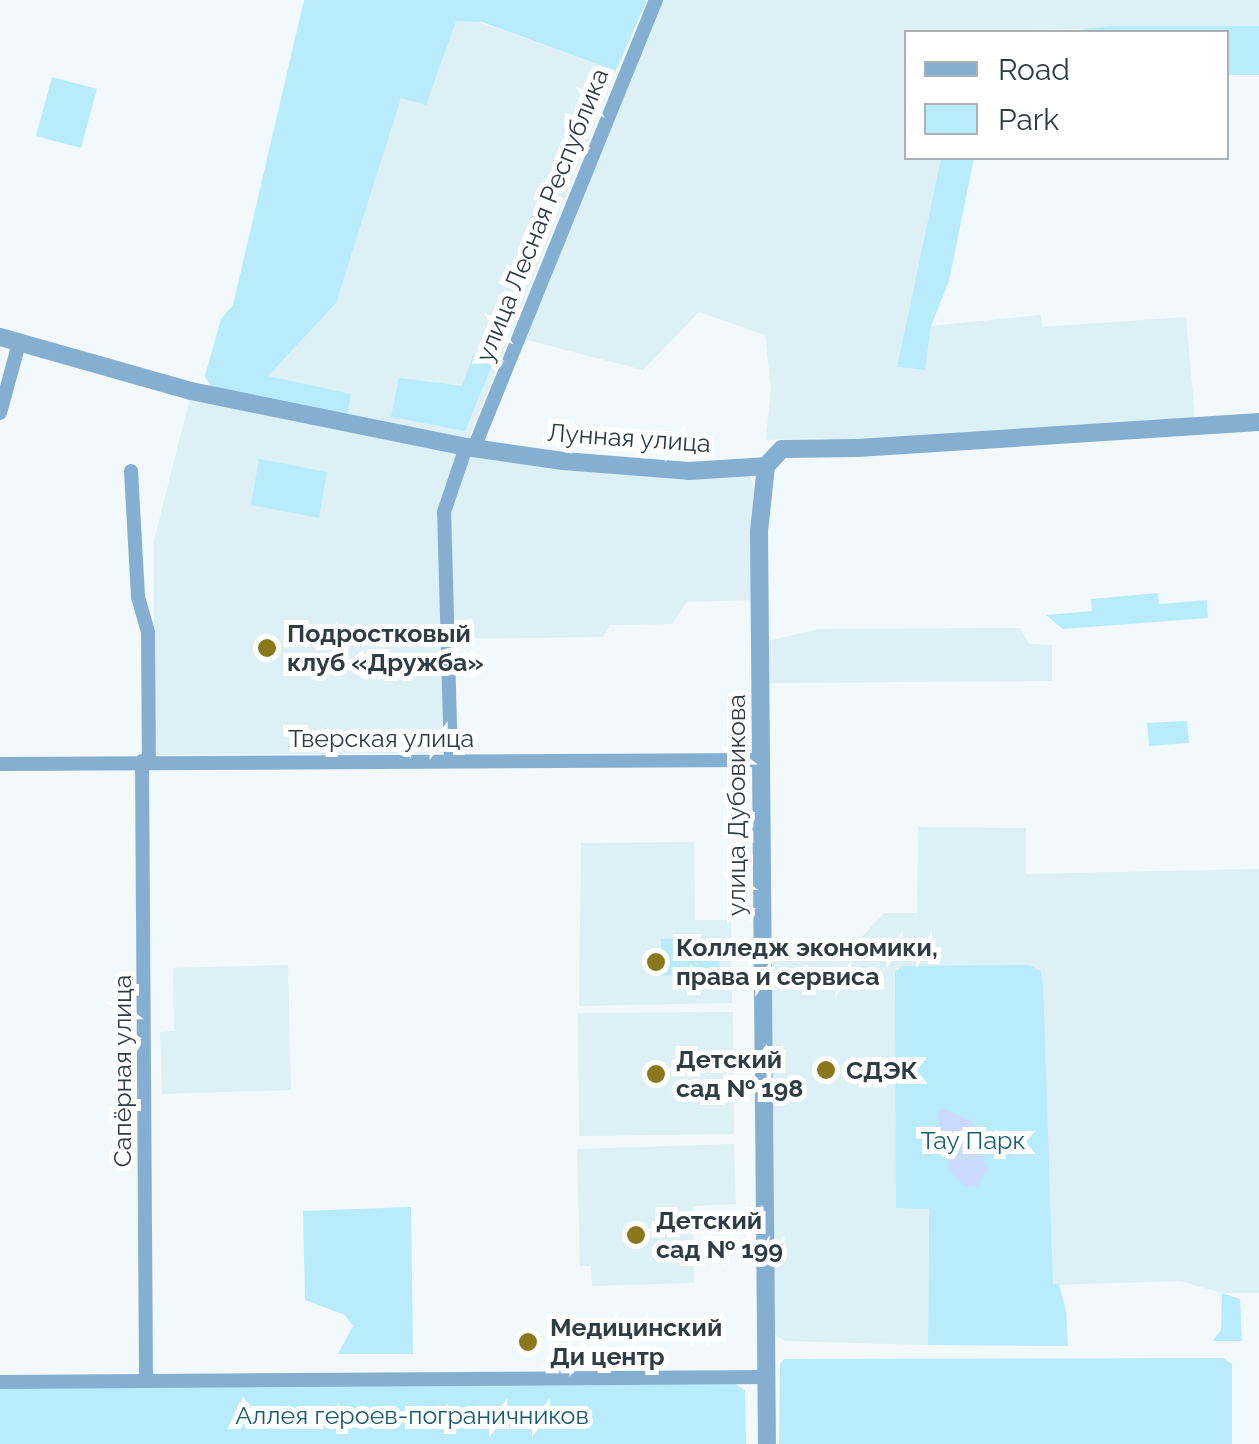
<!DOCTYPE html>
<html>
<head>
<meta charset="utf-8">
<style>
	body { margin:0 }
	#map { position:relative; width:1259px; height:1444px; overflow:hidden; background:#f1f9fc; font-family:Raleway,sans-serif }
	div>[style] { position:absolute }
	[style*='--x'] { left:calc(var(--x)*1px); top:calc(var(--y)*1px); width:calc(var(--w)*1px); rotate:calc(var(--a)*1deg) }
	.built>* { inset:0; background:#dcf0f6 }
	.green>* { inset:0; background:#b8ecfc }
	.water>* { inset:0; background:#cbdaff }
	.minor>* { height:14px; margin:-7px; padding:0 7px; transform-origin:7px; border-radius:7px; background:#85afd0 }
	.tertiary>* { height:18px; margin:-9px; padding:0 9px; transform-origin:9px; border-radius:9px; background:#85afd0 }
	.dots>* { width:28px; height:28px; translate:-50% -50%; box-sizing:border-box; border:5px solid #fff; border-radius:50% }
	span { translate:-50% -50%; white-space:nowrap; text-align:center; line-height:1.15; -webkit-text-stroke:10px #fff; paint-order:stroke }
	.street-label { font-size:25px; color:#2d3d43 }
	.poi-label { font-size:25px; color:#2d3d43; font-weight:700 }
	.left { translate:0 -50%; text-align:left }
	.park-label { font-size:25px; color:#195d6f }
	.legend { position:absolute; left:904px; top:30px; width:325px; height:130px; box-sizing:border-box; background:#fff; border:2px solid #abb1b4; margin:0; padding:12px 18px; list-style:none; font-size:30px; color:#2d3d43 }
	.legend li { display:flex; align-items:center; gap:20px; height:50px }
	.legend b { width:50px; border:2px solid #abb1b4 }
</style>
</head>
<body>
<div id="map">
	<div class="built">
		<div style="clip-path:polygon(418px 0,616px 71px,468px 440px,246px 394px)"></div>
		<div style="clip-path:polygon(663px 0,1259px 0,1259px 26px,906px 32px,906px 158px,941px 158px,897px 367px,925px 370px,931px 326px,1041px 315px,1042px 327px,1186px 317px,1195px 419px,847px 442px,817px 438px,766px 440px,771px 387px,765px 335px,699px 312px,643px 370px,523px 339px)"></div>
		<div style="clip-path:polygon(190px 398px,386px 436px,750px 476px,756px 491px,755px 600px,687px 602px,672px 624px,610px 625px,603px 637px,454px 639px,453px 753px,154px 755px,154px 541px)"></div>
		<div style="clip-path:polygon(1020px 628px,1029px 644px,1052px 645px,1052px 681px,768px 683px,768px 641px,819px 629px)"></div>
		<div style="clip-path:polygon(918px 827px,1026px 828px,1026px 874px,1259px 869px,1259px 1293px,1222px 1293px,1180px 1281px,1053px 1285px,1041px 971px,897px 968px,896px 1207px,929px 1209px,928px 1345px,785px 1341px,774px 1334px,770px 940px,859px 940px,884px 913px,917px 913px)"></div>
		<div style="clip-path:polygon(694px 842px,695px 920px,731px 920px,732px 1003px,579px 1006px,581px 843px)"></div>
		<div style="clip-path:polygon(288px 965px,291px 1090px,162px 1094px,160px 1032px,174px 1031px,173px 968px)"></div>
		<div style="clip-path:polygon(733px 1012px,734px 1134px,579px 1136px,578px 1013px)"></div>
		<div style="clip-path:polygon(734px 1144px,736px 1204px,693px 1206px,694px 1283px,592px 1286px,591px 1266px,580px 1266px,577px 1149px)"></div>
	</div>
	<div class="green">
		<div style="clip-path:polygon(304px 0,647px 0,616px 71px,482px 22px,456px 21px,426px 105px,401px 98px,336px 303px,268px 376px,351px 394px,347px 416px,211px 387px,205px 376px,221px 319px,233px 305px)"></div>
		<div style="clip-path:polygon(1111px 26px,1259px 26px,1259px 75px,1227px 75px,1226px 32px,1060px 32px)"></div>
		<div style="clip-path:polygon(52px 77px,97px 89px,81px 148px,36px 136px)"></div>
		<div style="clip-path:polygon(941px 158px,974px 158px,949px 281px,931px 326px,925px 370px,897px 367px)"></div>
		<div style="clip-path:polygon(473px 355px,495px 358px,465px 431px,391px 417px,399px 378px,462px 386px)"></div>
		<div style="clip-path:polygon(259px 459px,327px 472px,319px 518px,251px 505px)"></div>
		<div style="clip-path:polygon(1158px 593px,1159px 604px,1207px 600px,1208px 618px,1063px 629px,1046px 615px,1092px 611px,1091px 599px)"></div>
		<div style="clip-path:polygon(1187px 721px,1189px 743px,1149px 746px,1147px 723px)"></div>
		<div style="clip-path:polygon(718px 937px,719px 974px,661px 976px,661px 939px)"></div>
		<div style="clip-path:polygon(1029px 965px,1041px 971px,1043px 984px,1053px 1284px,1059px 1284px,1066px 1310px,1068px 1346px,928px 1345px,929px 1209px,896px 1208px,895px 972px,902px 966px)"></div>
		<div style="clip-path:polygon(411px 1207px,413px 1354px,338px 1354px,353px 1326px,345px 1315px,305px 1300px,303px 1211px)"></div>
		<div style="clip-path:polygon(1222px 1293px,1240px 1299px,1242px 1341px,1213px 1341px,1221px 1330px)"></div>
		<div style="clip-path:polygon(1223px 1358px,1232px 1364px,1232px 1444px,779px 1444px,780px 1364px,784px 1359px)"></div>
		<div style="clip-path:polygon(735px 1383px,745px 1391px,746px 1444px,0 1444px,0 1388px)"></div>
	</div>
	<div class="water">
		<div style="clip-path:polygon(944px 1109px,973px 1122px,987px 1170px,978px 1187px,965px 1187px,949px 1170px,939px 1124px,938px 1111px)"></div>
	</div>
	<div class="minor">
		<div style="--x:0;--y:413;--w:73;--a:-74.8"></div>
		<div style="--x:474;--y:448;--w:484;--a:-67.9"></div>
		<div style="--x:131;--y:471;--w:126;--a:86.8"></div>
		<div style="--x:138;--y:597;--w:37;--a:74"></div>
		<div style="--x:148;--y:633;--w:128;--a:89.6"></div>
		<div style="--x:451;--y:760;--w:248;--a:-91.6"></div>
		<div style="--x:444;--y:512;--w:69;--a:-71.3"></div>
		<div style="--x:142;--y:761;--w:620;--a:89.63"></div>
		<div style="--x:0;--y:764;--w:761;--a:-0.3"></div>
		<div style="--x:0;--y:1382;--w:764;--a:-0.37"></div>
	</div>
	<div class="tertiary">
		<div style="--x:0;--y:337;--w:198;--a:15.8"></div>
		<div style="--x:191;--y:391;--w:281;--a:11.5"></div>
		<div style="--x:466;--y:447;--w:98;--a:8.2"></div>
		<div style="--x:563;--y:461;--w:126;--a:4.5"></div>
		<div style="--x:689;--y:471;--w:77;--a:-3.7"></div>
		<div style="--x:766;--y:466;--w:23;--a:-47"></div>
		<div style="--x:782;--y:449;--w:76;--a:-0.8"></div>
		<div style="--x:858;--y:448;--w:402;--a:-3.7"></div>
		<div style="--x:766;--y:466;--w:66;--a:96.1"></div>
		<div style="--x:759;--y:532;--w:912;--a:89.5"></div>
	</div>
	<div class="dots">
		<div style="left:267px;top:648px;background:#8a781c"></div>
		<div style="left:656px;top:962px;background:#8a781c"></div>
		<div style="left:826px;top:1070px;background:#8a781c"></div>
		<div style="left:656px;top:1074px;background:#8a781c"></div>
		<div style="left:636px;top:1235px;background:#8a781c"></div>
		<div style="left:528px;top:1342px;background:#8a781c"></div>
	</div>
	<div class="street-label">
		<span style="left:542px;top:215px;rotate:-68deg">улица Лесная Республика</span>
		<span style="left:629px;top:438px;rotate:4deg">Лунная улица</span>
		<span style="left:381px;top:738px">Тверская улица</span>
		<span style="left:736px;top:805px;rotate:-90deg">улица Дубовикова</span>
		<span style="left:122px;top:1071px;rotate:-90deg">Сапёрная улица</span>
	</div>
	<div class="poi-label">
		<span class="left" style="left:287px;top:648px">Подростковый<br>клуб «Дружба»</span>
		<span class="left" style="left:676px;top:962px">Колледж экономики,<br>права и сервиса</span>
		<span class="left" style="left:676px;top:1074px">Детский<br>сад № 198</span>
		<span class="left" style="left:846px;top:1070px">СДЭК</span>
		<span class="left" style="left:656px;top:1235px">Детский<br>сад № 199</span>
		<span class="left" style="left:550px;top:1342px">Медицинский<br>Ди центр</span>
	</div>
	<div class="park-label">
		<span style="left:973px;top:1140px">Тау Парк</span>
		<span style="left:412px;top:1415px">Аллея героев-пограничников</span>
	</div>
	<ul class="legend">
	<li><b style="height:12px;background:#85afd0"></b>Road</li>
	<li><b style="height:28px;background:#b8ecfc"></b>Park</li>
	</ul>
</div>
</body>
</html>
